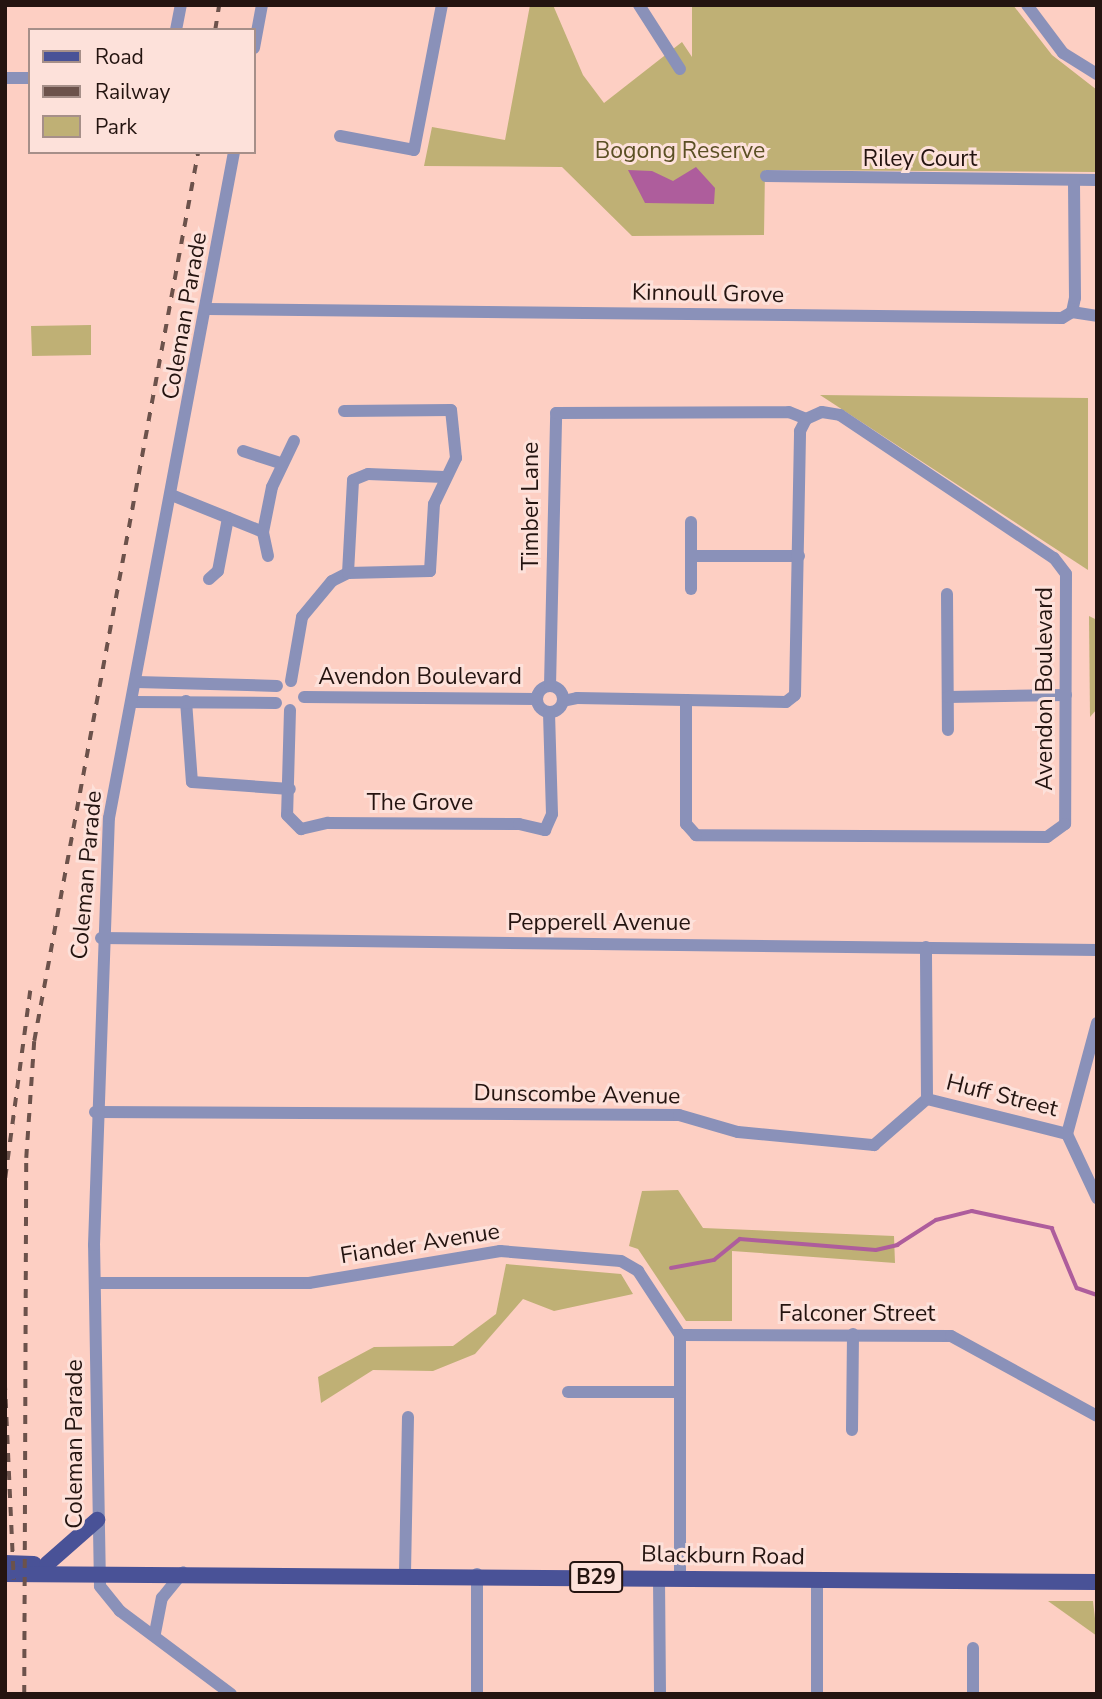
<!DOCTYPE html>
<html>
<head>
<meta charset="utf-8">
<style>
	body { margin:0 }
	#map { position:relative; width:1102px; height:1699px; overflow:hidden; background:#fdcfc3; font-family:"Nunito Sans",sans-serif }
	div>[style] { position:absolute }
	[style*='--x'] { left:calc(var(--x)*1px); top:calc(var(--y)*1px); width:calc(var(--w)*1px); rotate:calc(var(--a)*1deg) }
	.green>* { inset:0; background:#bfb075 }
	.water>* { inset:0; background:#ae5d9c }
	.stream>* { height:3.5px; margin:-1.75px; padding:0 1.75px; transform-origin:1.75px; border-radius:1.75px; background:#ae5d9c }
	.minor>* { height:12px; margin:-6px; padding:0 6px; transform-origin:6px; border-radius:6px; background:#8a91b9 }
	.minor>.ring { margin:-6px; padding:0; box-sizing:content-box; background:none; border:12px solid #8a91b9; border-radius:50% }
	.major>* { height:16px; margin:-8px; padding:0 8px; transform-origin:8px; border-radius:8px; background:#495297 }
	.rail>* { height:3.5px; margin-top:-1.75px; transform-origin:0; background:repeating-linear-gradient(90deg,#6c524b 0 9px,transparent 0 18px) }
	span { translate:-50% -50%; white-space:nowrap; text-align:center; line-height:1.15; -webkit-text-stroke:6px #fde1da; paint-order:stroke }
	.shield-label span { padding:2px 5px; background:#fde1da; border:2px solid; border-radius:5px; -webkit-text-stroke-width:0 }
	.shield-label { font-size:21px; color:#241410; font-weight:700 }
	.park-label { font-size:23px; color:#5b5024 }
	.street-label { font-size:23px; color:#241410 }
	.frame { position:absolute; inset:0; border:7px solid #241410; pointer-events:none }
	.legend { position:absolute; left:28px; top:28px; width:228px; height:126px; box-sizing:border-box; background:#fde1da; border:2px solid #a68f89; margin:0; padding:9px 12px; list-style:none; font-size:21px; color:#241410 }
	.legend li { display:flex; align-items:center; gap:14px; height:35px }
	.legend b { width:35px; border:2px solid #a68f89 }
</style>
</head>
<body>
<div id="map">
	<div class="green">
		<div style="clip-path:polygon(530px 5px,553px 5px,583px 75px,604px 103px,682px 42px,692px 57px,692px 5px,1013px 5px,1052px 55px,1097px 90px,1097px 172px,765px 170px,764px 235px,632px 236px,562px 167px,424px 166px,432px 127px,505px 140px)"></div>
		<div style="clip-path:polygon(91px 325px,91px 355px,32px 356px,31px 326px)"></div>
		<div style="clip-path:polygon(820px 395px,1088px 398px,1088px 570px)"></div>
		<div style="clip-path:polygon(1089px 616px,1097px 620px,1097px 709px,1090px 717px)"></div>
		<div style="clip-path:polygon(678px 1190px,703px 1228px,894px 1236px,895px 1263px,732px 1251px,732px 1321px,686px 1321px,638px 1249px,629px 1246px,642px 1191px)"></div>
		<div style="clip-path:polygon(506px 1264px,621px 1274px,633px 1294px,554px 1311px,523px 1299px,475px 1354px,433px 1371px,373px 1370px,321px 1403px,318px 1377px,374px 1347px,453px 1346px,496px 1314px)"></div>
		<div style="clip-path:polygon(1048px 1601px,1093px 1601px,1097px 1636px)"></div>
	</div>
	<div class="water">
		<div style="clip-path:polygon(696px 167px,715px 188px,714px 204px,645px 203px,628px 170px,652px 171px,673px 181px)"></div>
	</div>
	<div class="stream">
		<div style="--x:671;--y:1268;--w:44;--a:-10.5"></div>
		<div style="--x:714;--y:1260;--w:33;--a:-39"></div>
		<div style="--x:740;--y:1239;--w:136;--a:4.6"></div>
		<div style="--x:876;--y:1250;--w:22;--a:-13"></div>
		<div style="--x:897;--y:1245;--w:46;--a:-32.7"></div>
		<div style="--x:936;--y:1220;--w:37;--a:-14"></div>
		<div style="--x:972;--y:1211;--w:82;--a:12"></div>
		<div style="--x:1052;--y:1228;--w:65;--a:67.4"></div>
		<div style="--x:1077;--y:1288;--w:21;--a:19"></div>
	</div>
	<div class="minor">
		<div style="--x:639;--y:5;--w:76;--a:57.4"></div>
		<div style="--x:1027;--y:5;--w:60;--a:53.1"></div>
		<div style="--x:1063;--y:53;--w:40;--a:32"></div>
		<div style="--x:176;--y:30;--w:25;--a:-79"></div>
		<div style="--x:254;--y:48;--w:44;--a:-79.5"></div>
		<div style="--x:5;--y:78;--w:25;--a:0"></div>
		<div style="--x:340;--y:136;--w:75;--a:10.7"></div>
		<div style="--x:414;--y:150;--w:148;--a:-79.1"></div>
		<div style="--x:766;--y:176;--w:331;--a:0.7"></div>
		<div style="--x:208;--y:309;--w:854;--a:0.6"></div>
		<div style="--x:1062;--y:318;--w:12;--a:-31"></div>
		<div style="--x:1072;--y:312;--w:14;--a:-78"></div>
		<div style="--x:1075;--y:298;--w:118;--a:-90.5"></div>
		<div style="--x:1072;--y:312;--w:25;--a:9"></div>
		<div style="--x:243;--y:451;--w:39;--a:18"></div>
		<div style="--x:174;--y:496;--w:96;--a:22"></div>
		<div style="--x:268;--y:556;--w:25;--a:-102"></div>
		<div style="--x:263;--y:532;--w:46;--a:-78.7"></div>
		<div style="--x:272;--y:487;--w:51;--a:-64.4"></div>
		<div style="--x:691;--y:556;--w:108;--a:0"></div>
		<div style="--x:348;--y:573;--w:93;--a:-86.9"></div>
		<div style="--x:353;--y:480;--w:16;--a:-22"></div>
		<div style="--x:368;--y:474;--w:76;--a:2.3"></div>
		<div style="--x:209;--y:579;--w:12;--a:-42"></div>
		<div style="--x:218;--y:571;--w:54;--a:-79.3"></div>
		<div style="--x:691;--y:589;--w:67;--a:-90"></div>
		<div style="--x:947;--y:594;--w:136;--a:89.6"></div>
		<div style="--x:291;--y:681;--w:65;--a:-80.2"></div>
		<div style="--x:302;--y:617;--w:47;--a:-50.2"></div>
		<div style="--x:332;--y:581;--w:18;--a:-27"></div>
		<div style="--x:348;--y:573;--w:82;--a:-1.4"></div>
		<div style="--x:430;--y:571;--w:67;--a:-86.6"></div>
		<div style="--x:434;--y:504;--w:51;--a:-64.4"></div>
		<div style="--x:456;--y:458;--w:48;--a:-95.9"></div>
		<div style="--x:451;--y:410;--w:107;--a:179.5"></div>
		<div style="--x:137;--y:682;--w:140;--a:1.6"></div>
		<div class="ring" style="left:537px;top:686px;width:14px;height:14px"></div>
		<div style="--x:550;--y:686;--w:273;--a:-88.7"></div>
		<div style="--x:556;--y:413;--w:233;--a:-0.2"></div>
		<div style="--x:789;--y:412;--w:18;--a:22"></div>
		<div style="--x:304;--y:697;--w:232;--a:0.5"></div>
		<div style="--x:948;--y:697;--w:118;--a:-1"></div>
		<div style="--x:186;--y:701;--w:81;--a:85.8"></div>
		<div style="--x:192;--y:782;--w:98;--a:4.1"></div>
		<div style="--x:563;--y:701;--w:14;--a:-12"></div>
		<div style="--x:577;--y:698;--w:109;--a:1.1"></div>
		<div style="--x:686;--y:700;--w:100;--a:1.1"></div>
		<div style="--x:786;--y:702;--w:11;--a:-38"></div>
		<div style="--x:795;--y:695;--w:264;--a:-88.9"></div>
		<div style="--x:800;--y:431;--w:13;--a:-63"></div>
		<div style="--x:806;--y:419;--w:17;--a:-24"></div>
		<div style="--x:822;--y:412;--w:18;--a:9"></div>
		<div style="--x:840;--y:415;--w:257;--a:33.8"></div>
		<div style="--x:1054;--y:558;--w:20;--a:53"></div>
		<div style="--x:1066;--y:574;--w:250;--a:90.2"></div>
		<div style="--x:1065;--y:824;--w:22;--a:144"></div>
		<div style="--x:1047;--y:837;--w:351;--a:-179.7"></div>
		<div style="--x:696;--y:835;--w:15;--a:-132"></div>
		<div style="--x:686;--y:824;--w:124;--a:-90"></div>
		<div style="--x:133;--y:702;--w:143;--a:0.4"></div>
		<div style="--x:290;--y:710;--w:105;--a:91.6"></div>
		<div style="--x:287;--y:815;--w:20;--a:45"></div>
		<div style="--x:301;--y:829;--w:28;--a:-13"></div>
		<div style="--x:328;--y:823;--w:191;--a:0.3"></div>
		<div style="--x:519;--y:824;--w:27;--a:13"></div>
		<div style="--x:545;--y:830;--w:17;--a:-66"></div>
		<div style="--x:552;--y:814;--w:101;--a:-91.7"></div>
		<div style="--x:101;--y:938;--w:996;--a:0.69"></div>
		<div style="--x:1097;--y:1023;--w:115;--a:105.1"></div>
		<div style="--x:1067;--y:1134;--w:71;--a:64.9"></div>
		<div style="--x:927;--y:1099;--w:144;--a:14"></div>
		<div style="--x:95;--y:1112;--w:584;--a:0.29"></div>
		<div style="--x:679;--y:1115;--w:61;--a:16.1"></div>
		<div style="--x:738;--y:1132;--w:137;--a:5.5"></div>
		<div style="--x:874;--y:1145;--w:70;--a:-41"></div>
		<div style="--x:927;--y:1099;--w:152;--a:-90.4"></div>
		<div style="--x:95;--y:1283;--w:214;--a:0"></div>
		<div style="--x:309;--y:1283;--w:194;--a:-9.5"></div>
		<div style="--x:500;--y:1251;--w:121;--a:4.7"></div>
		<div style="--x:621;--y:1261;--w:20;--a:30"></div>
		<div style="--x:638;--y:1271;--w:77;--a:56.7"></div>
		<div style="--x:680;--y:1335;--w:244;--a:90"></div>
		<div style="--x:680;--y:1335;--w:271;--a:0.2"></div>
		<div style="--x:951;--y:1336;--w:166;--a:28.7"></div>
		<div style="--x:568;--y:1392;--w:112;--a:0"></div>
		<div style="--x:852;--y:1430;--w:96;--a:-89.4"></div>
		<div style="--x:405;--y:1573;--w:156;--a:-88.9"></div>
		<div style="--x:659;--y:1579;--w:115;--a:89.5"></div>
		<div style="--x:817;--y:1579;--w:115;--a:90"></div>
		<div style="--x:155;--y:1633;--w:36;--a:-79"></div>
		<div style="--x:162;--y:1598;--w:33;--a:-51"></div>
		<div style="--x:973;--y:1648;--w:46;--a:90"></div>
		<div style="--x:231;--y:1694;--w:139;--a:-143.2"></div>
		<div style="--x:120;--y:1611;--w:32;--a:-129"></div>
		<div style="--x:100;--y:1586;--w:341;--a:-91"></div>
		<div style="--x:94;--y:1245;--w:427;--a:-88"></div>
		<div style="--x:109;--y:818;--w:678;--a:-79.37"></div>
		<div style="--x:477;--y:1694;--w:120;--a:-90"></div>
	</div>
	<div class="major">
		<div style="--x:5;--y:1563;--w:29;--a:2"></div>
		<div style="--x:47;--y:1564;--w:67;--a:-41.3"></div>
		<div style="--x:5;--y:1574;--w:1092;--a:0.42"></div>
	</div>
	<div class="rail">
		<div style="--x:215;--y:30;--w:25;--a:-81"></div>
		<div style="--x:5;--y:1178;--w:189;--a:-82.4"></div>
		<div style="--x:5;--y:1381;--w:199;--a:87.4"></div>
		<div style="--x:24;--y:1694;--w:536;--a:-89.79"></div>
		<div style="--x:26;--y:1158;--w:117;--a:-86.1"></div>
		<div style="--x:34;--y:1041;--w:904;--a:-79.55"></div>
	</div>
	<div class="shield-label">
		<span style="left:596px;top:1577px">B29</span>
	</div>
	<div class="park-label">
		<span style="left:680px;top:151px">Bogong Reserve</span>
	</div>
	<div class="street-label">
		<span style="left:920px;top:159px">Riley Court</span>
		<span style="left:708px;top:294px;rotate:1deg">Kinnoull Grove</span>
		<span style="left:185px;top:316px;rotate:-80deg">Coleman Parade</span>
		<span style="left:531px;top:506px;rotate:-90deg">Timber Lane</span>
		<span style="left:420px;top:677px">Avendon Boulevard</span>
		<span style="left:1045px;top:689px;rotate:-90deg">Avendon Boulevard</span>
		<span style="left:420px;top:803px">The Grove</span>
		<span style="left:87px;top:875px;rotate:-85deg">Coleman Parade</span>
		<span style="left:599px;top:923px">Pepperell Avenue</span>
		<span style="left:577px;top:1095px;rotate:1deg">Dunscombe Avenue</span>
		<span style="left:1002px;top:1096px;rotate:14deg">Huff Street</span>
		<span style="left:420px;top:1244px;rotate:-9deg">Fiander Avenue</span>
		<span style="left:857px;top:1314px">Falconer Street</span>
		<span style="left:75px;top:1444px;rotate:-90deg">Coleman Parade</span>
		<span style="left:723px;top:1556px;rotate:1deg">Blackburn Road</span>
	</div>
	<div class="frame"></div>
	<ul class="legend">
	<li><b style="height:9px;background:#495297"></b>Road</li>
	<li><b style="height:9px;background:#6c524b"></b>Railway</li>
	<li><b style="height:19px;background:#bfb075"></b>Park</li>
	</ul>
</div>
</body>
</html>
